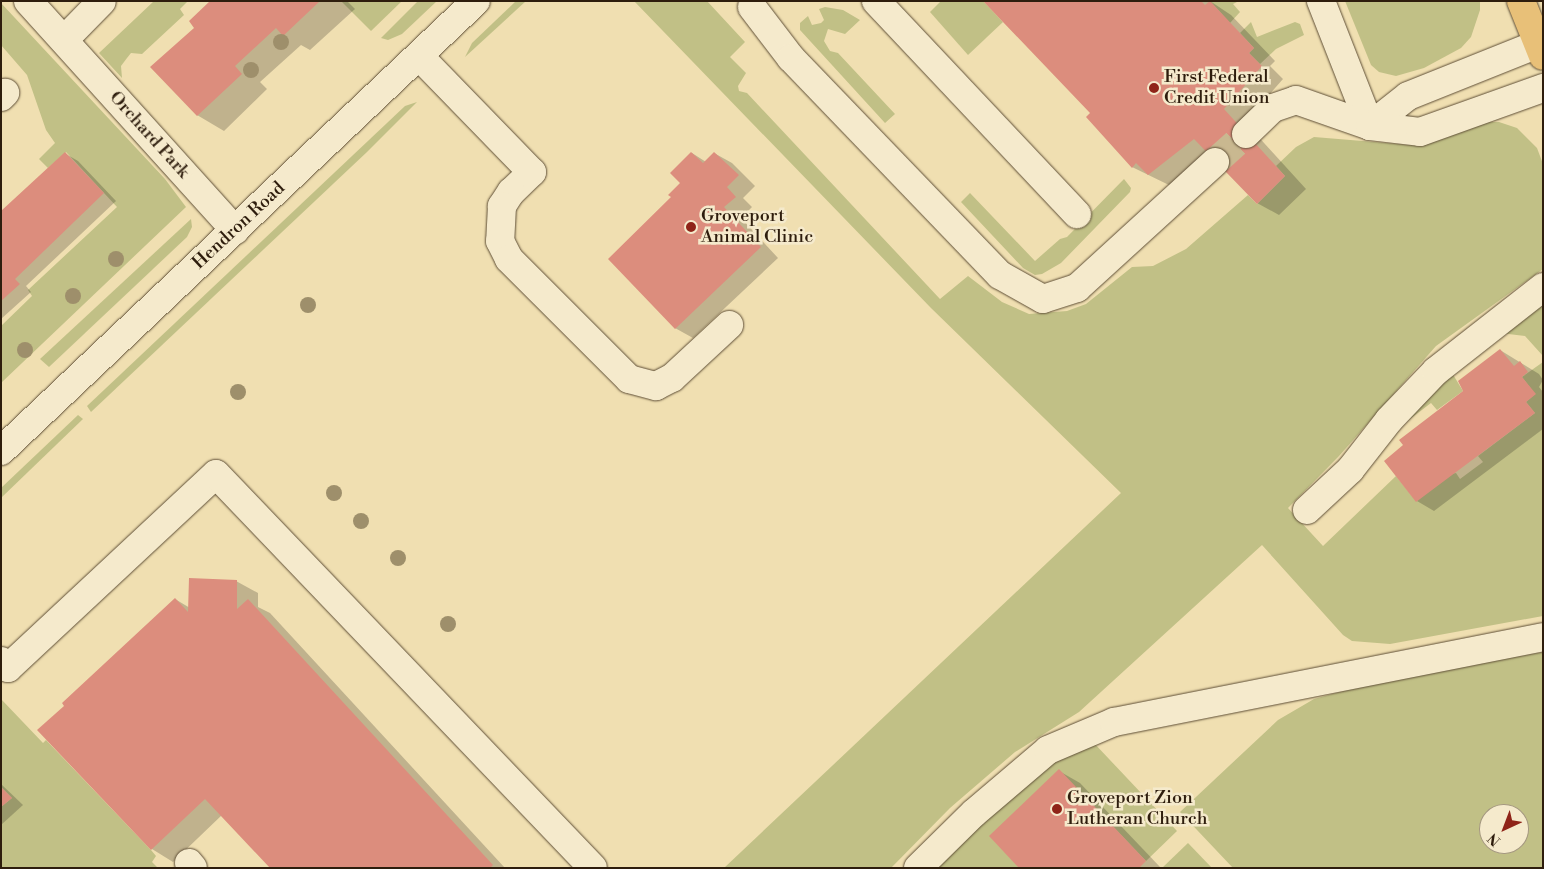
<!DOCTYPE html>
<html>
<head>
<meta charset="utf-8">
<style>
	body { margin:0 }
	#map { position:relative; width:1544px; height:869px; overflow:hidden; background:#f0dfb1; font-family:"Libre Bodoni",serif }
	div>[style] { position:absolute }
	[style*='--x'] { left:calc(var(--x)*1px); top:calc(var(--y)*1px); width:calc(var(--w)*1px); rotate:calc(var(--a)*1deg) }
	.green>* { inset:0; background:#c1c086 }
	.shadow>* { inset:0; background:#0003 }
	.building>* { inset:0; background:#dc8d7d }
	.minor-tunnel>* { height:28px; margin-top:-14px; transform-origin:0; background:repeating-linear-gradient(90deg,#c9b890 0 28px,transparent 0 42px) }
	.roads { filter:drop-shadow(0 0 1px #5e4e36) drop-shadow(0 0 1px #5e4e36) }
	.minor>* { height:28px; margin:-14px; padding:0 14px; transform-origin:14px; border-radius:14px; background:#f5eacc }
	.major>* { height:28px; margin:-14px; padding:0 14px; transform-origin:14px; border-radius:14px; background:#e8c078 }
	.trees>* { width:16px; height:16px; margin:-8px; border-radius:50%; background:#9e8f6b }
	.dots>* { width:14px; height:14px; translate:-50% -50%; box-sizing:border-box; border:2px solid #f5eacc; border-radius:50% }
	span { translate:-50% -50%; white-space:nowrap; text-align:center; line-height:1.15; -webkit-text-stroke:5px #f5eacc; paint-order:stroke }
	.poi-label { font-size:18px; color:#2e1d0d }
	.left { translate:0 -50%; text-align:left }
	.street-label { font-size:18px; color:#2e1d0d }
	.frame { position:absolute; inset:0; border:2px solid #2e1d0d; pointer-events:none }
	.north { position:absolute; left:1479px; top:804px; width:50px; height:50px; box-sizing:border-box; background:#f5eacc; border:1px solid #a59880; border-radius:50%; rotate:223deg; font-size:14px; font-weight:700; line-height:20px; text-align:center; color:#2e1d0d }
	.north::after { content:''; display:block; margin:auto; width:18px; height:22px; background:#8f2418; clip-path:polygon(50% 0,100% 100%,50% 72%,0 100%) }
</style>
</head>
<body>
<div id="map">
	<div class="green">
		<div style="clip-path:polygon(154px 1px,188px 1px,180px 9px,184px 15px,142px 54px,131px 53px,127px 58px,121px 66px,122px 78px,99px 53px)"></div>
		<div style="clip-path:polygon(341px 1px,402px 1px,371px 31px)"></div>
		<div style="clip-path:polygon(418px 1px,437px 1px,402px 34px,388px 40px,381px 38px)"></div>
		<div style="clip-path:polygon(516px 1px,526px 1px,465px 57px,472px 43px)"></div>
		<div style="clip-path:polygon(634px 1px,707px 1px,745px 42px,730px 57px,746px 73px,738px 86px,739px 91px,747px 93px,940px 299px,968px 276px,1002px 302px,1029px 314px,1067px 311px,1086px 304px,1132px 267px,1153px 266px,1186px 249px,1248px 195px,1257px 204px,1285px 176px,1276px 166px,1296px 147px,1314px 137px,1411px 145px,1487px 122px,1499px 122px,1517px 128px,1537px 148px,1543px 164px,1543px 269px,1436px 346px,1339px 456px,1288px 508px,1323px 546px,1396px 476px,1416px 501px,1451px 474px,1456px 473px,1460px 479px,1483px 462px,1478px 456px,1535px 413px,1526px 402px,1535px 394px,1522px 377px,1543px 362px,1543px 616px,1390px 644px,1352px 641px,1343px 635px,1262px 545px,1079px 712px,1015px 752px,950px 808px,891px 868px,724px 868px,1121px 493px,931px 308px)"></div>
		<div style="clip-path:polygon(941px 1px,983px 1px,1003px 22px,968px 55px,930px 12px)"></div>
		<div style="clip-path:polygon(1210px 1px,1239px 1px,1233px 4px,1240px 12px,1230px 23px)"></div>
		<div style="clip-path:polygon(1345px 1px,1480px 1px,1480px 10px,1471px 37px,1461px 48px,1424px 68px,1396px 76px,1379px 72px,1371px 65px)"></div>
		<div style="clip-path:polygon(1px 3px,165px 179px,186px 207px,1px 383px,1px 326px,32px 296px,28px 290px,117px 207px,66px 152px,48px 168px,39px 159px,55px 143px,46px 130px,27px 75px,1px 45px)"></div>
		<div style="clip-path:polygon(825px 7px,843px 10px,860px 20px,845px 34px,828px 29px,824px 41px,830px 51px,838px 53px,895px 114px,885px 123px,800px 30px,800px 23px,808px 16px,812px 25px,821px 23px,824px 20px,819px 9px)"></div>
		<div style="clip-path:polygon(1251px 22px,1257px 37px,1295px 22px,1300px 24px,1304px 35px,1276px 49px,1260px 64px,1249px 53px,1254px 48px,1240px 33px)"></div>
		<div style="clip-path:polygon(417px 102px,367px 152px,91px 412px,87px 406px,405px 106px)"></div>
		<div style="clip-path:polygon(1124px 179px,1131px 188px,1130px 192px,1061px 263px,1042px 274px,1035px 275px,1023px 268px,961px 202px,970px 193px,1035px 261px,1060px 239px,1067px 237px)"></div>
		<div style="clip-path:polygon(191px 219px,192px 227px,187px 237px,49px 367px,40px 359px)"></div>
		<div style="clip-path:polygon(1543px 296px,1543px 356px,1525px 336px,1500px 333px)"></div>
		<div style="clip-path:polygon(1449px 368px,1463px 391px,1437px 410px,1431px 403px,1406px 422px,1405px 420px)"></div>
		<div style="clip-path:polygon(78px 415px,83px 419px,1px 498px,1px 488px)"></div>
		<div style="clip-path:polygon(evenodd,1543px 652px,1543px 868px,1233px 868px,1180px 812px,1278px 720px,1314px 699px,1383px 680px,1543px 652px,1489px 814px,1519px 814px,1519px 844px,1489px 844px,1489px 814px)"></div>
		<div style="clip-path:polygon(1px 699px,43px 743px,46px 740px,151px 850px,156px 856px,152px 862px,158px 868px,1px 868px,1px 807px,12px 798px,1px 787px)"></div>
		<div style="clip-path:polygon(1093px 742px,1177px 831px,1146px 861px,1059px 770px,1019px 868px,929px 868px,1041px 765px)"></div>
		<div style="clip-path:polygon(1188px 843px,1212px 868px,1162px 868px)"></div>
	</div>
	<div class="shadow">
		<div style="clip-path:polygon(212px 1px,347px 1px,355px 9px,310px 50px,301px 45px,260px 82px,267px 89px,224px 131px,197px 115px,196px 28px)"></div>
		<div style="clip-path:polygon(985px 1px,1210px 1px,1231px 15px,1275px 61px,1270px 66px,1283px 79px,1245px 122px,1306px 189px,1279px 215px,1257px 203px,1211px 155px,1171px 186px,1132px 167px,1092px 113px)"></div>
		<div style="clip-path:polygon(692px 153px,706px 162px,714px 153px,732px 163px,755px 186px,743px 198px,752px 207px,741px 218px,778px 258px,693px 338px,675px 328px,673px 196px,682px 183px)"></div>
		<div style="clip-path:polygon(66px 154px,78px 161px,116px 201px,26px 286px,31px 292px,1px 319px,1px 213px)"></div>
		<div style="clip-path:polygon(1500px 350px,1539px 374px,1543px 380px,1539px 387px,1543px 392px,1543px 429px,1434px 511px,1417px 501px,1464px 391px)"></div>
		<div style="clip-path:polygon(236px 581px,258px 593px,258px 607px,270px 613px,505px 868px,272px 868px,222px 815px,173px 862px,152px 849px,39px 731px,175px 599px,190px 608px)"></div>
		<div style="clip-path:polygon(1059px 771px,1080px 783px,1161px 868px,1021px 868px)"></div>
		<div style="clip-path:polygon(1px 784px,23px 805px,1px 825px)"></div>
	</div>
	<div class="building">
		<div style="clip-path:polygon(210px 1px,320px 1px,283px 36px,276px 28px,235px 66px,242px 74px,197px 116px,150px 67px,194px 28px,189px 21px)"></div>
		<div style="clip-path:polygon(983px 1px,1201px 1px,1205px 5px,1210px 1px,1254px 48px,1249px 53px,1262px 66px,1224px 109px,1285px 176px,1257px 204px,1194px 139px,1148px 175px,1136px 163px,1132px 168px,1086px 117px,1090px 113px)"></div>
		<div style="clip-path:polygon(65px 152px,104px 193px,15px 279px,20px 284px,1px 301px,1px 211px)"></div>
		<div style="clip-path:polygon(691px 152px,703px 163px,714px 152px,739px 175px,727px 187px,736px 197px,724px 207px,761px 247px,675px 329px,608px 259px,671px 197px,668px 195px,680px 183px,670px 173px)"></div>
		<div style="clip-path:polygon(1500px 349px,1514px 366px,1520px 361px,1528px 372px,1522px 377px,1536px 394px,1526px 402px,1535px 413px,1416px 502px,1384px 461px,1403px 445px,1399px 440px,1463px 391px,1458px 381px)"></div>
		<div style="clip-path:polygon(189px 578px,237px 580px,237px 609px,248px 599px,493px 865px,490px 868px,270px 868px,205px 799px,151px 850px,37px 730px,64px 706px,62px 703px,175px 598px,188px 612px)"></div>
		<div style="clip-path:polygon(1059px 769px,1146px 861px,1139px 868px,1019px 868px,989px 836px)"></div>
		<div style="clip-path:polygon(1px 787px,12px 798px,1px 807px)"></div>
	</div>
	<div class="minor-tunnel">
		<div style="--x:1215;--y:162;--w:42;--a:-42.1"></div>
	</div>
	<div class="roads">
		<div class="minor">
			<div style="--x:28;--y:1;--w:309;--a:47.9"></div>
			<div style="--x:876;--y:1;--w:293;--a:46.7"></div>
			<div style="--x:1321;--y:1;--w:134;--a:68.6"></div>
			<div style="--x:752;--y:7;--w:64;--a:52.6"></div>
			<div style="--x:791;--y:58;--w:301;--a:46.1"></div>
			<div style="--x:1000;--y:275;--w:49;--a:29.2"></div>
			<div style="--x:1043;--y:299;--w:36;--a:-18"></div>
			<div style="--x:1077;--y:288;--w:187;--a:-42.4"></div>
			<div style="--x:64;--y:40;--w:54;--a:-45.7"></div>
			<div style="--x:419;--y:56;--w:162;--a:45.8"></div>
			<div style="--x:532;--y:172;--w:29;--a:136"></div>
			<div style="--x:511;--y:192;--w:17;--a:123"></div>
			<div style="--x:502;--y:206;--w:35;--a:93"></div>
			<div style="--x:500;--y:241;--w:20;--a:63"></div>
			<div style="--x:509;--y:259;--w:170;--a:45"></div>
			<div style="--x:629;--y:379;--w:28;--a:15"></div>
			<div style="--x:656;--y:386;--w:18;--a:-27"></div>
			<div style="--x:672;--y:378;--w:78;--a:-42.9"></div>
			<div style="--x:1;--y:97;--w:6;--a:-45"></div>
			<div style="--x:1370;--y:126;--w:48;--a:-38.3"></div>
			<div style="--x:1408;--y:96;--w:140;--a:-21.8"></div>
			<div style="--x:1246;--y:134;--w:37;--a:-44"></div>
			<div style="--x:1273;--y:108;--w:24;--a:-19"></div>
			<div style="--x:1296;--y:100;--w:78;--a:19.4"></div>
			<div style="--x:1370;--y:126;--w:50;--a:6.8"></div>
			<div style="--x:1420;--y:132;--w:131;--a:-19.7"></div>
			<div style="--x:1;--y:451;--w:654;--a:-43.45"></div>
			<div style="--x:1307;--y:510;--w:59;--a:-42.9"></div>
			<div style="--x:1350;--y:470;--w:63;--a:-52"></div>
			<div style="--x:1389;--y:420;--w:68;--a:-46.2"></div>
			<div style="--x:1436;--y:371;--w:136;--a:-38.1"></div>
			<div style="--x:1;--y:661;--w:10;--a:45"></div>
			<div style="--x:8;--y:668;--w:284;--a:-43"></div>
			<div style="--x:216;--y:474;--w:545;--a:46.26"></div>
			<div style="--x:189;--y:863;--w:6;--a:51"></div>
			<div style="--x:918;--y:868;--w:78;--a:-44.5"></div>
			<div style="--x:974;--y:813;--w:97;--a:-40.4"></div>
			<div style="--x:1048;--y:750;--w:72;--a:-23"></div>
			<div style="--x:1114;--y:722;--w:437;--a:-11.2"></div>
		</div>
		<div class="major">
			<div style="--x:1521;--y:1;--w:59;--a:68.2"></div>
		</div>
	</div>
	<div class="trees">
		<div style="left:281px;top:42px"></div>
		<div style="left:251px;top:70px"></div>
		<div style="left:116px;top:259px"></div>
		<div style="left:73px;top:296px"></div>
		<div style="left:308px;top:305px"></div>
		<div style="left:25px;top:350px"></div>
		<div style="left:238px;top:392px"></div>
		<div style="left:334px;top:493px"></div>
		<div style="left:361px;top:521px"></div>
		<div style="left:398px;top:558px"></div>
		<div style="left:448px;top:624px"></div>
	</div>
	<div class="dots">
		<div style="left:1154px;top:88px;background:#8f2418"></div>
		<div style="left:691px;top:227px;background:#8f2418"></div>
		<div style="left:1057px;top:809px;background:#8f2418"></div>
	</div>
	<div class="poi-label">
		<span class="left" style="left:1164px;top:88px">First Federal<br>Credit Union</span>
		<span class="left" style="left:701px;top:227px">Groveport<br>Animal Clinic</span>
		<span class="left" style="left:1067px;top:809px">Groveport Zion<br>Lutheran Church</span>
	</div>
	<div class="street-label">
		<span style="left:149px;top:135px;rotate:48deg">Orchard Park</span>
		<span style="left:239px;top:226px;rotate:-43deg">Hendron Road</span>
	</div>
	<div class="frame"></div>
	<div class="north">N</div>
</div>
</body>
</html>
